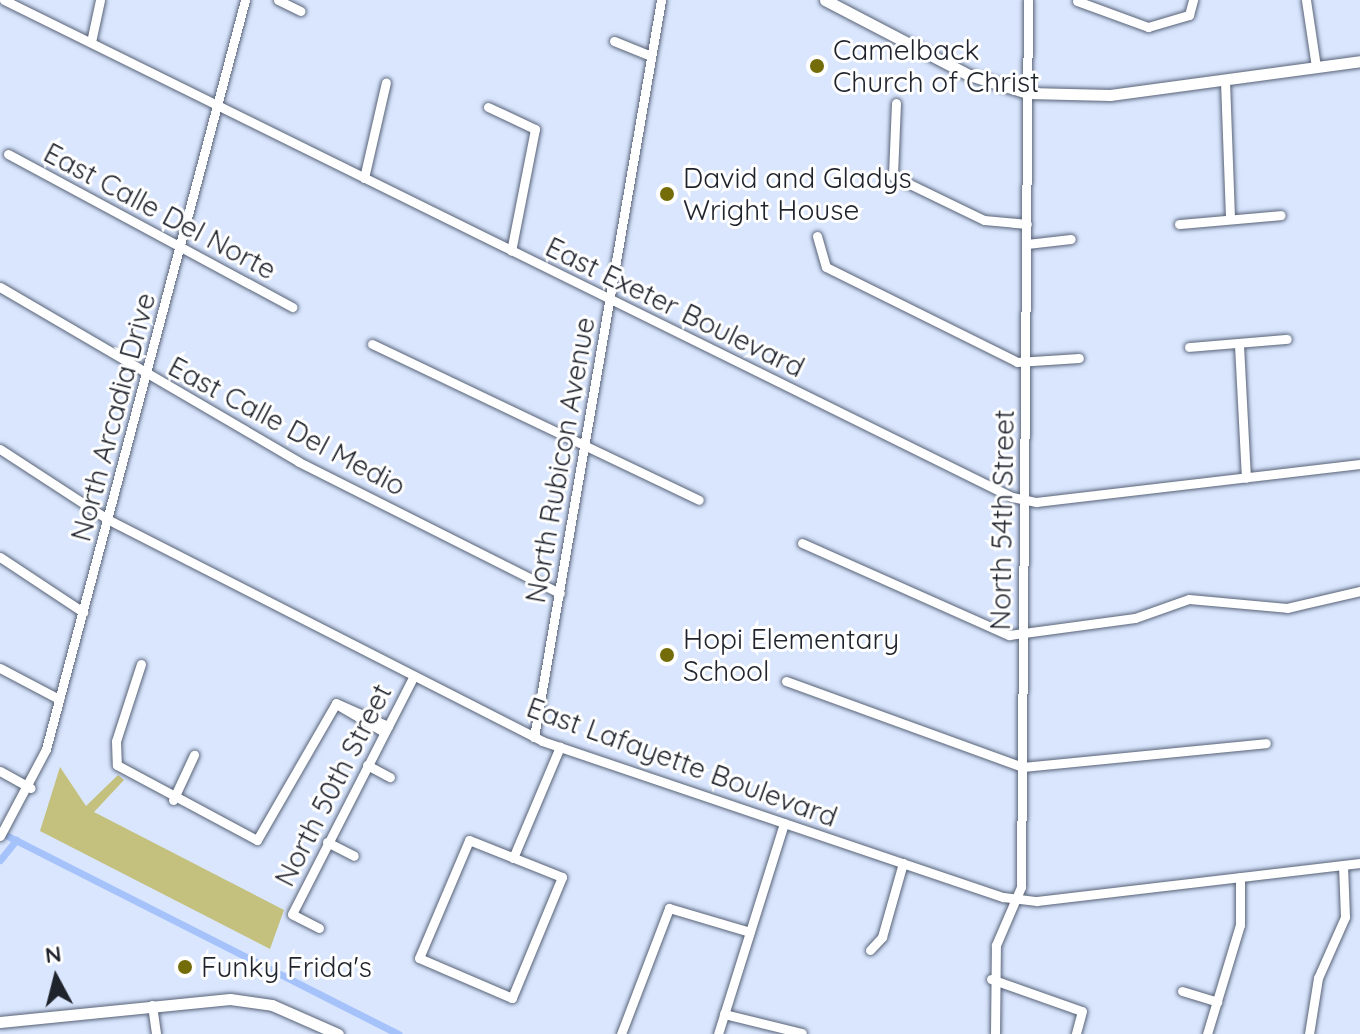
<!DOCTYPE html>
<html>
<head>
<meta charset="utf-8">
<style>
	body { margin:0 }
	#map { position:relative; width:1360px; height:1034px; overflow:hidden; background:#d9e6fe; font-family:Quicksand,sans-serif }
	div>[style] { position:absolute }
	[style*='--x'] { left:calc(var(--x)*1px); top:calc(var(--y)*1px); width:calc(var(--w)*1px); rotate:calc(var(--a)*1deg) }
	.green>* { inset:0; background:#c4c07d }
	.canal>* { height:7px; margin:-3.5px; padding:0 3.5px; transform-origin:3.5px; border-radius:3.5px; background:#a5c2fb }
	.roads { filter:drop-shadow(0 0 2px #586377) drop-shadow(0 0 2px #586377) }
	.minor>* { height:9px; margin:-4.5px; padding:0 4.5px; transform-origin:4.5px; border-radius:4.5px; background:#fff }
	.major>* { height:11px; margin:-5.5px; padding:0 5.5px; transform-origin:5.5px; border-radius:5.5px; background:#fff }
	.dots>* { width:22px; height:22px; translate:-50% -50%; box-sizing:border-box; border:4px solid #fff; border-radius:50% }
	span { translate:-50% -50%; white-space:nowrap; text-align:center; line-height:1.15; -webkit-text-stroke:6px #fff; paint-order:stroke }
	.poi-label { font-size:28px; color:#1f232c }
	.left { translate:0 -50%; text-align:left }
	.street-label { font-size:28px; color:#1f232c }
	.north { position:absolute; left:16px; top:938px; width:80px; height:80px; -webkit-text-stroke:6px #fff; paint-order:stroke; rotate:353deg; font-size:22px; font-weight:700; line-height:32px; text-align:center; color:#1f232c }
	.north::after { content:''; display:block; margin:auto; width:28px; height:36px; background:#1f232c; clip-path:polygon(50% 0,100% 100%,50% 72%,0 100%) }
</style>
</head>
<body>
<div id="map">
	<div class="green">
		<div style="clip-path:polygon(60px 767px,86px 806px,118px 775px,124px 780px,94px 812px,284px 910px,270px 949px,40px 831px)"></div>
	</div>
	<div class="canal">
		<div style="--x:0;--y:832;--w:447;--a:26.9"></div>
		<div style="--x:0;--y:860;--w:26;--a:-51"></div>
	</div>
	<div class="roads">
		<div class="minor">
			<div style="--x:4;--y:0;--w:1124;--a:26.25"></div>
			<div style="--x:1012;--y:497;--w:25;--a:12"></div>
			<div style="--x:1036;--y:502;--w:326;--a:-6.7"></div>
			<div style="--x:278;--y:0;--w:25;--a:26"></div>
			<div style="--x:1306;--y:0;--w:68;--a:81.5"></div>
			<div style="--x:1077;--y:1;--w:76;--a:20.1"></div>
			<div style="--x:1148;--y:27;--w:43;--a:-16.3"></div>
			<div style="--x:1189;--y:15;--w:16;--a:-75"></div>
			<div style="--x:614;--y:41;--w:40;--a:22"></div>
			<div style="--x:91;--y:42;--w:43;--a:-77.9"></div>
			<div style="--x:1225;--y:81;--w:137;--a:87.9"></div>
			<div style="--x:896;--y:103;--w:73;--a:92.4"></div>
			<div style="--x:893;--y:176;--w:101;--a:25.8"></div>
			<div style="--x:984;--y:220;--w:43;--a:5.3"></div>
			<div style="--x:488;--y:107;--w:52;--a:25.1"></div>
			<div style="--x:535;--y:129;--w:124;--a:101.1"></div>
			<div style="--x:8;--y:154;--w:323;--a:28.3"></div>
			<div style="--x:364;--y:178;--w:98;--a:-77.1"></div>
			<div style="--x:1179;--y:224;--w:102;--a:-5"></div>
			<div style="--x:817;--y:236;--w:32;--a:74"></div>
			<div style="--x:826;--y:267;--w:213;--a:26.4"></div>
			<div style="--x:1017;--y:362;--w:62;--a:-3.7"></div>
			<div style="--x:1027;--y:244;--w:44;--a:-6.5"></div>
			<div style="--x:0;--y:287;--w:346;--a:30.3"></div>
			<div style="--x:299;--y:462;--w:292;--a:26.7"></div>
			<div style="--x:372;--y:344;--w:362;--a:25.5"></div>
			<div style="--x:1239;--y:345;--w:133;--a:87"></div>
			<div style="--x:1189;--y:347;--w:98;--a:-4.7"></div>
			<div style="--x:0;--y:449;--w:130;--a:33.1"></div>
			<div style="--x:109;--y:520;--w:486;--a:27"></div>
			<div style="--x:542;--y:741;--w:487;--a:18.7"></div>
			<div style="--x:1003;--y:897;--w:34;--a:7"></div>
			<div style="--x:1037;--y:901;--w:325;--a:-6.7"></div>
			<div style="--x:802;--y:543;--w:227;--a:24"></div>
			<div style="--x:1009;--y:635;--w:127;--a:-7.7"></div>
			<div style="--x:1135;--y:618;--w:57;--a:-19.4"></div>
			<div style="--x:1189;--y:599;--w:98;--a:5.2"></div>
			<div style="--x:1287;--y:608;--w:75;--a:-13.1"></div>
			<div style="--x:0;--y:557;--w:100;--a:33.5"></div>
			<div style="--x:141;--y:664;--w:81;--a:108"></div>
			<div style="--x:116;--y:741;--w:24;--a:88"></div>
			<div style="--x:117;--y:765;--w:159;--a:28.2"></div>
			<div style="--x:257;--y:840;--w:158;--a:-60"></div>
			<div style="--x:0;--y:668;--w:67;--a:27.7"></div>
			<div style="--x:786;--y:681;--w:251;--a:20"></div>
			<div style="--x:1022;--y:767;--w:245;--a:-5.6"></div>
			<div style="--x:336;--y:703;--w:57;--a:23.9"></div>
			<div style="--x:338;--y:705;--w:53;--a:30.4"></div>
			<div style="--x:534;--y:737;--w:748;--a:-80.22"></div>
			<div style="--x:367;--y:765;--w:26;--a:28"></div>
			<div style="--x:0;--y:771;--w:35;--a:29"></div>
			<div style="--x:173;--y:800;--w:50;--a:-65"></div>
			<div style="--x:0;--y:836;--w:98;--a:-62.1"></div>
			<div style="--x:46;--y:749;--w:775;--a:-75.12"></div>
			<div style="--x:469;--y:840;--w:100;--a:21.7"></div>
			<div style="--x:562;--y:877;--w:131;--a:112.5"></div>
			<div style="--x:512;--y:998;--w:101;--a:-156.7"></div>
			<div style="--x:419;--y:958;--w:128;--a:-67"></div>
			<div style="--x:327;--y:842;--w:30;--a:27"></div>
			<div style="--x:513;--y:858;--w:121;--a:-67.1"></div>
			<div style="--x:319;--y:928;--w:30;--a:-153"></div>
			<div style="--x:292;--y:914;--w:267;--a:-62.9"></div>
			<div style="--x:870;--y:950;--w:18;--a:-47"></div>
			<div style="--x:882;--y:937;--w:77;--a:-74.2"></div>
			<div style="--x:991;--y:979;--w:96;--a:19.4"></div>
			<div style="--x:1082;--y:1011;--w:24;--a:105"></div>
			<div style="--x:1182;--y:991;--w:37;--a:17"></div>
			<div style="--x:152;--y:1005;--w:29;--a:82"></div>
			<div style="--x:724;--y:1014;--w:80;--a:13.7"></div>
			<div style="--x:621;--y:1034;--w:135;--a:-69.1"></div>
			<div style="--x:669;--y:908;--w:84;--a:16.5"></div>
			<div style="--x:718;--y:1034;--w:221;--a:-72.6"></div>
			<div style="--x:995;--y:1034;--w:89;--a:-89.4"></div>
			<div style="--x:996;--y:945;--w:63;--a:-66.7"></div>
			<div style="--x:1021;--y:887;--w:887;--a:-89.55"></div>
			<div style="--x:1207;--y:1034;--w:114;--a:-73.2"></div>
			<div style="--x:1240;--y:925;--w:48;--a:-90"></div>
			<div style="--x:1309;--y:1034;--w:57;--a:-80.9"></div>
			<div style="--x:1318;--y:978;--w:67;--a:-66.1"></div>
			<div style="--x:1345;--y:917;--w:52;--a:-92.2"></div>
		</div>
		<div class="major">
			<div style="--x:825;--y:0;--w:162;--a:27.5"></div>
			<div style="--x:969;--y:75;--w:62;--a:17"></div>
			<div style="--x:1028;--y:93;--w:82;--a:1.4"></div>
			<div style="--x:1110;--y:95;--w:252;--a:-7.7"></div>
			<div style="--x:0;--y:1022;--w:231;--a:-5.7"></div>
			<div style="--x:230;--y:999;--w:42;--a:8.1"></div>
			<div style="--x:272;--y:1005;--w:72;--a:23.7"></div>
		</div>
	</div>
	<div class="dots">
		<div style="left:817px;top:66px;background:#746c09"></div>
		<div style="left:667px;top:194px;background:#746c09"></div>
		<div style="left:667px;top:655px;background:#746c09"></div>
		<div style="left:185px;top:967px;background:#746c09"></div>
	</div>
	<div class="poi-label">
		<span class="left" style="left:833px;top:66px">Camelback<br>Church of Christ</span>
		<span class="left" style="left:683px;top:194px">David and Gladys<br>Wright House</span>
		<span class="left" style="left:683px;top:655px">Hopi Elementary<br>School</span>
		<span class="left" style="left:201px;top:967px">Funky Frida's</span>
	</div>
	<div class="street-label">
		<span style="left:160px;top:211px;rotate:28deg">East Calle Del Norte</span>
		<span style="left:675px;top:307px;rotate:26deg">East Exeter Boulevard</span>
		<span style="left:113px;top:417px;rotate:-75deg">North Arcadia Drive</span>
		<span style="left:287px;top:426px;rotate:28deg">East Calle Del Medio</span>
		<span style="left:560px;top:460px;rotate:-80deg">North Rubicon Avenue</span>
		<span style="left:1002px;top:520px;rotate:-89deg">North 54th Street</span>
		<span style="left:682px;top:762px;rotate:20deg">East Lafayette Boulevard</span>
		<span style="left:333px;top:785px;rotate:-63deg">North 50th Street</span>
	</div>
	<div class="north">N</div>
</div>
</body>
</html>
